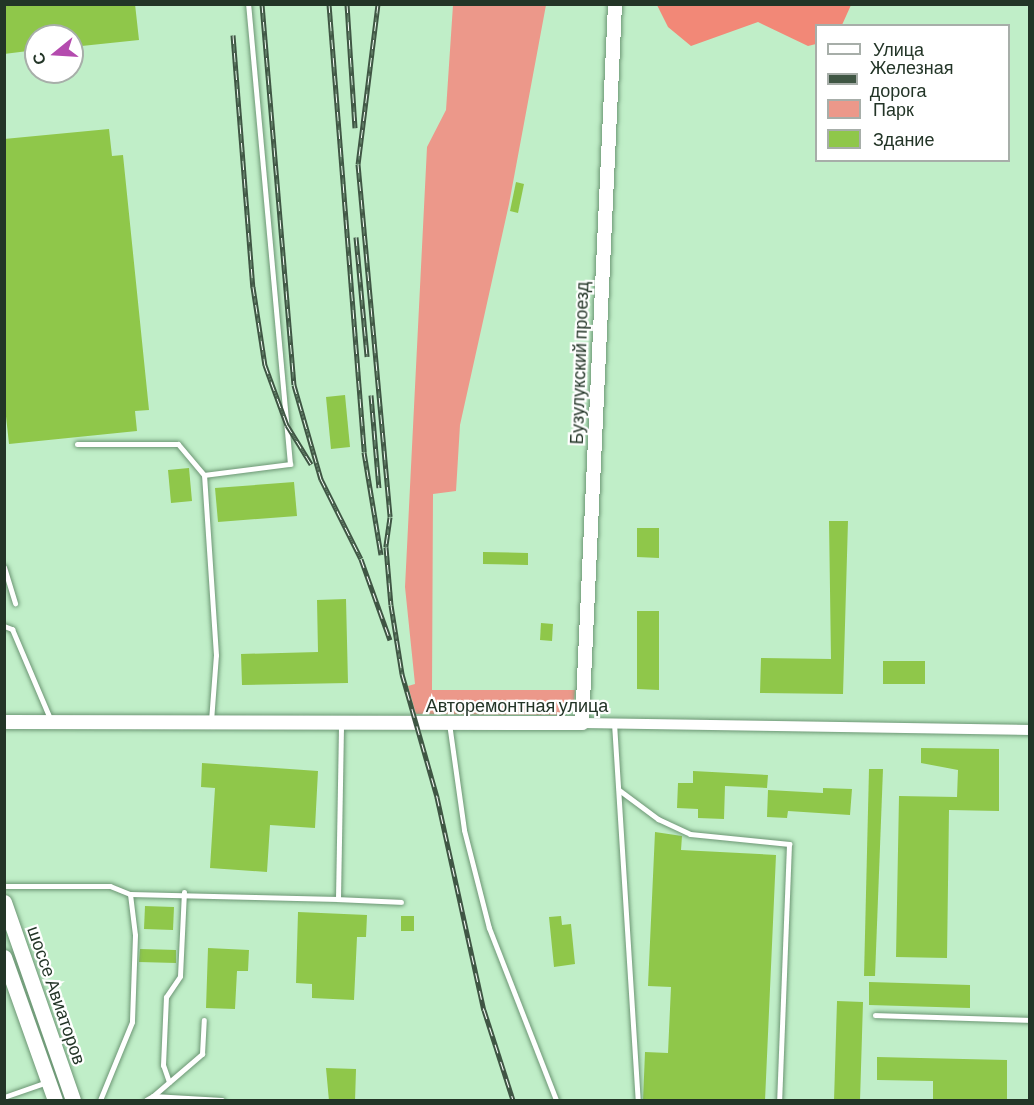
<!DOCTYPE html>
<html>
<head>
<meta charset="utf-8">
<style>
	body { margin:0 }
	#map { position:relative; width:1034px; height:1105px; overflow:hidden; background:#c0eec8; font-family:Barlow,sans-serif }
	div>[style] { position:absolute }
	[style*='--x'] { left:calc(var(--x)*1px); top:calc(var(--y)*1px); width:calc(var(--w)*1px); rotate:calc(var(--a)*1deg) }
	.green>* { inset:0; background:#ec988a }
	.forest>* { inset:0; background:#f28877 }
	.building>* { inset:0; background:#8fc74a }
	.roads { filter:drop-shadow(0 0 2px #6c9674) drop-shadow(0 0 2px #6c9674) }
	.service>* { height:5px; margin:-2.5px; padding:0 2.5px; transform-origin:2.5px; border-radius:2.5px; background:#fff }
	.minor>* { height:10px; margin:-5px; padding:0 5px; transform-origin:5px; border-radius:5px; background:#fff }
	.secondary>* { height:14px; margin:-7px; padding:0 7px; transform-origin:7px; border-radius:7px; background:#fff }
	.primary>* { height:15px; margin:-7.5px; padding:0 7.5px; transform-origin:7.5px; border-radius:7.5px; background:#fff }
	.rail>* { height:5px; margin-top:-2.5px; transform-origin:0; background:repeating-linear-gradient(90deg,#fff 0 9px,#3f5644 0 18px); box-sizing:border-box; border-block:2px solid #3f5644 }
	span { translate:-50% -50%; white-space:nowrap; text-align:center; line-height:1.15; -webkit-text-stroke:4.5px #fff; paint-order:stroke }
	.street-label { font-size:18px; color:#233527 }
	.frame { position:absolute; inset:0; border:6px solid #233527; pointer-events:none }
	.legend { position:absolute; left:815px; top:24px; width:195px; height:138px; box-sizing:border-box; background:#fff; border:2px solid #a7aea9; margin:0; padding:8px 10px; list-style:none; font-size:18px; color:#233527 }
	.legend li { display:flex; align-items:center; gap:12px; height:30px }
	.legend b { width:30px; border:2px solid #a7aea9 }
	.north { position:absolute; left:24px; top:24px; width:60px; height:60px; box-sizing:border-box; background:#fff; border:2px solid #a7aea9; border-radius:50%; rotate:252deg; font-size:16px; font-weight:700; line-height:24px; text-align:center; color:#233527 }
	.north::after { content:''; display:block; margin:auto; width:21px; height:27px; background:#b44bae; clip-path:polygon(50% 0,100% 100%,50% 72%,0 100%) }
</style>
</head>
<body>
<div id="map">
	<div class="green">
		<div style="clip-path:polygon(453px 5px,546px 5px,509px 204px,460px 425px,456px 491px,433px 494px,432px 690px,575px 690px,574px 703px,558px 715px,416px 714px,408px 686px,415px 684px,405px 587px,427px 147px,446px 110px)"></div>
	</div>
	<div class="forest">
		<div style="clip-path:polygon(657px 5px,657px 4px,851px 5px,842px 25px,816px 26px,816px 44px,808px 46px,758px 22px,691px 46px,668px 27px)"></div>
	</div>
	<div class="building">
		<div style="clip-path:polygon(4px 4px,135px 4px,139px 40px,72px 47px,72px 36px,36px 36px,36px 50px,4px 54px)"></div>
		<div style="clip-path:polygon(109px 129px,112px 156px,123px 155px,149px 410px,135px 411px,137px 431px,9px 444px,4px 398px,4px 139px)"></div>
		<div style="clip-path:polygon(516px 182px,524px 184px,518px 213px,510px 211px)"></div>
		<div style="clip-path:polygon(345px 395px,350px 447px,331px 449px,326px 397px)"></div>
		<div style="clip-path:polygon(189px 468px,192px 501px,171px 503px,168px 470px)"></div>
		<div style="clip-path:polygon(294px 482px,297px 516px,218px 522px,215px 488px)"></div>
		<div style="clip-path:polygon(829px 521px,848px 521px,843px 694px,760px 693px,761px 658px,831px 659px)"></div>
		<div style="clip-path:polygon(637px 528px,659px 528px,659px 558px,637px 557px)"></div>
		<div style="clip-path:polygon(483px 552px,528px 553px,528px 565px,483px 564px)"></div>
		<div style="clip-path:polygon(346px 599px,348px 683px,242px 685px,241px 654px,318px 652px,317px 600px)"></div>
		<div style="clip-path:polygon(637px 611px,659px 611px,659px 690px,637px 689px)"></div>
		<div style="clip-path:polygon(541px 623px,553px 624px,552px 641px,540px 640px)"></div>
		<div style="clip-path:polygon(883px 661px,925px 661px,925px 684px,883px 684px)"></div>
		<div style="clip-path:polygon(921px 748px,999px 749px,999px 811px,949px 810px,947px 958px,896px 957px,899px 796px,957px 797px,958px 770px,921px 763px)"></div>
		<div style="clip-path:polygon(202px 763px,318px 771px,315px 828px,270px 825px,267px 872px,210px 868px,215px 788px,201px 787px)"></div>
		<div style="clip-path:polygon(869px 769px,883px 769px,875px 976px,864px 976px)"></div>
		<div style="clip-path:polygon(693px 771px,768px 775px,767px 788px,725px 786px,724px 819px,698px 818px,698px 809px,677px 808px,678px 783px,693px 783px)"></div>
		<div style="clip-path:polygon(823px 788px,852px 789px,850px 815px,788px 811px,787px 818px,767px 817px,768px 790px,823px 793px)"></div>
		<div style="clip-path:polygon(655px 832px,682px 836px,681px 850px,776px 855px,765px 1101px,643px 1101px,645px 1052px,668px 1053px,671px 987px,648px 986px)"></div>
		<div style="clip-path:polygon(145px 906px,174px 907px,173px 930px,144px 929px)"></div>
		<div style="clip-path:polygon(298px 912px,367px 915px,366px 937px,357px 937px,354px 1000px,312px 998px,312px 984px,296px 983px)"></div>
		<div style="clip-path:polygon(401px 916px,414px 916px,414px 931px,401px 931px)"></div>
		<div style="clip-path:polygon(561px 916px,562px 925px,571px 924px,575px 964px,554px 967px,549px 917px)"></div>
		<div style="clip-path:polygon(208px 948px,249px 950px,248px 971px,237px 971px,235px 1009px,206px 1008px)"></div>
		<div style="clip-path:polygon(140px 949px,176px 950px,176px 963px,139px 962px)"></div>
		<div style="clip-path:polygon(869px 982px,970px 985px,970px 1008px,869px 1005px)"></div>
		<div style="clip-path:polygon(837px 1001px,863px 1002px,860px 1101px,834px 1101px)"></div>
		<div style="clip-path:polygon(877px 1057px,1007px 1060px,1007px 1101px,933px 1101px,933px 1081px,877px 1080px)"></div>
		<div style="clip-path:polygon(326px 1068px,356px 1069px,355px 1101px,329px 1101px)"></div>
	</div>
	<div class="roads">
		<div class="service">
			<div style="--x:77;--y:444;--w:101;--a:0"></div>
			<div style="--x:178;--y:444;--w:40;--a:50"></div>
			<div style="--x:4;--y:567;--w:38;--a:73"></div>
			<div style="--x:4;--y:626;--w:9;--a:21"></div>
			<div style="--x:12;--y:629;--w:100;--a:67"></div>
			<div style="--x:211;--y:721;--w:66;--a:-85.7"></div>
			<div style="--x:216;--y:655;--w:180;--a:-93.8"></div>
			<div style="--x:204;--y:475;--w:87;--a:-7.3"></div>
			<div style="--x:290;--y:464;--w:462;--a:-95.2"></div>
			<div style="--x:449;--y:723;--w:108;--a:82"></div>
			<div style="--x:464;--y:830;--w:101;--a:75.7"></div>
			<div style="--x:489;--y:928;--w:185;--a:68.7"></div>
			<div style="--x:614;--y:723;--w:378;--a:86.4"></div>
			<div style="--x:619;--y:790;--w:49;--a:36.6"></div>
			<div style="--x:658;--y:819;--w:35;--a:25"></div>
			<div style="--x:690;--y:834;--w:100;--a:5.8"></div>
			<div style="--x:789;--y:844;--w:256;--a:92.2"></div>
			<div style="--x:4;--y:886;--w:106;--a:0"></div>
			<div style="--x:110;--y:886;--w:22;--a:22"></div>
			<div style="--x:130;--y:894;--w:41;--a:83"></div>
			<div style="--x:135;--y:935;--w:87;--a:92"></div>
			<div style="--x:132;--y:1022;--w:84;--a:112.3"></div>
			<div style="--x:130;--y:894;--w:208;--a:1.4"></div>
			<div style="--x:338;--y:899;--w:176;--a:-89"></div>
			<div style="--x:338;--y:899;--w:63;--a:2.7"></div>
			<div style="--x:875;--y:1015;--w:155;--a:1.8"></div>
			<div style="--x:169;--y:1082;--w:18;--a:-109"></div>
			<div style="--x:163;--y:1065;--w:68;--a:-87.5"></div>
			<div style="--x:166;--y:997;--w:25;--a:-56"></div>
			<div style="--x:180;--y:976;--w:84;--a:-87.3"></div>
			<div style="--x:153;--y:1096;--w:65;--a:-40.6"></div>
			<div style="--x:202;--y:1054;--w:34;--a:-87"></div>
			<div style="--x:4;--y:1097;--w:46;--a:-19.2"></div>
			<div style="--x:146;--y:1100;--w:8;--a:-30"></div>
			<div style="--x:153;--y:1096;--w:69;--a:3.3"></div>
		</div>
		<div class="minor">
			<div style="--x:582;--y:723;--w:448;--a:0.9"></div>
		</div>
		<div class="secondary">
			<div style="--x:4;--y:722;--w:578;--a:0.1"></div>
			<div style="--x:582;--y:723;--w:720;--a:-87.37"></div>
		</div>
		<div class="primary">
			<div style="--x:4;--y:902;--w:210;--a:70.8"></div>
			<div style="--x:4;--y:957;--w:152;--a:70.4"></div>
		</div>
	</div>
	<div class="rail">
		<div style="--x:262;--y:4;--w:382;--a:85.2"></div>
		<div style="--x:294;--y:385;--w:98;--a:74"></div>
		<div style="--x:321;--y:479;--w:89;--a:63.4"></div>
		<div style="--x:361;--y:559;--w:86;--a:70.3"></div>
		<div style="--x:329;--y:4;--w:449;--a:85.5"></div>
		<div style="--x:364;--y:452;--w:104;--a:80.6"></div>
		<div style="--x:347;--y:4;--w:124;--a:86.3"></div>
		<div style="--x:378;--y:4;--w:161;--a:97.1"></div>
		<div style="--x:358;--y:164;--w:354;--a:84.8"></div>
		<div style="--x:390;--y:517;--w:30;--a:98"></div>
		<div style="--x:386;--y:547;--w:58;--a:85.1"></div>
		<div style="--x:391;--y:605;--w:70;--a:80.9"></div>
		<div style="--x:402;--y:674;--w:128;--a:74.1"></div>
		<div style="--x:437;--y:797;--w:218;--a:77.6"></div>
		<div style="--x:484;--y:1010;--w:95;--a:72.1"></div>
		<div style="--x:233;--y:35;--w:253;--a:85.5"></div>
		<div style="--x:253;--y:287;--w:79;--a:81.3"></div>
		<div style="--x:265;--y:365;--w:64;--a:69.9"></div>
		<div style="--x:287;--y:425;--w:46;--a:58.4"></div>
		<div style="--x:356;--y:237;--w:120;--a:84.7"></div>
		<div style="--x:371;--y:395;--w:93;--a:85.1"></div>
	</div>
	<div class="street-label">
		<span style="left:579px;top:363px;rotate:-88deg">Бузулукский проезд</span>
		<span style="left:517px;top:705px">Авторемонтная улица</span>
		<span style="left:57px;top:995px;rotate:71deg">шоссе Авиаторов</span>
	</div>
	<div class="frame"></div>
	<ul class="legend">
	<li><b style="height:8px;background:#fff"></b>Улица</li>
	<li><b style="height:8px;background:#3f5644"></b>Железная дорога</li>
	<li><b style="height:16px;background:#ec988a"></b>Парк</li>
	<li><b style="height:16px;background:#8fc74a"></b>Здание</li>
	</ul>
	<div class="north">С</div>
</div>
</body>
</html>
